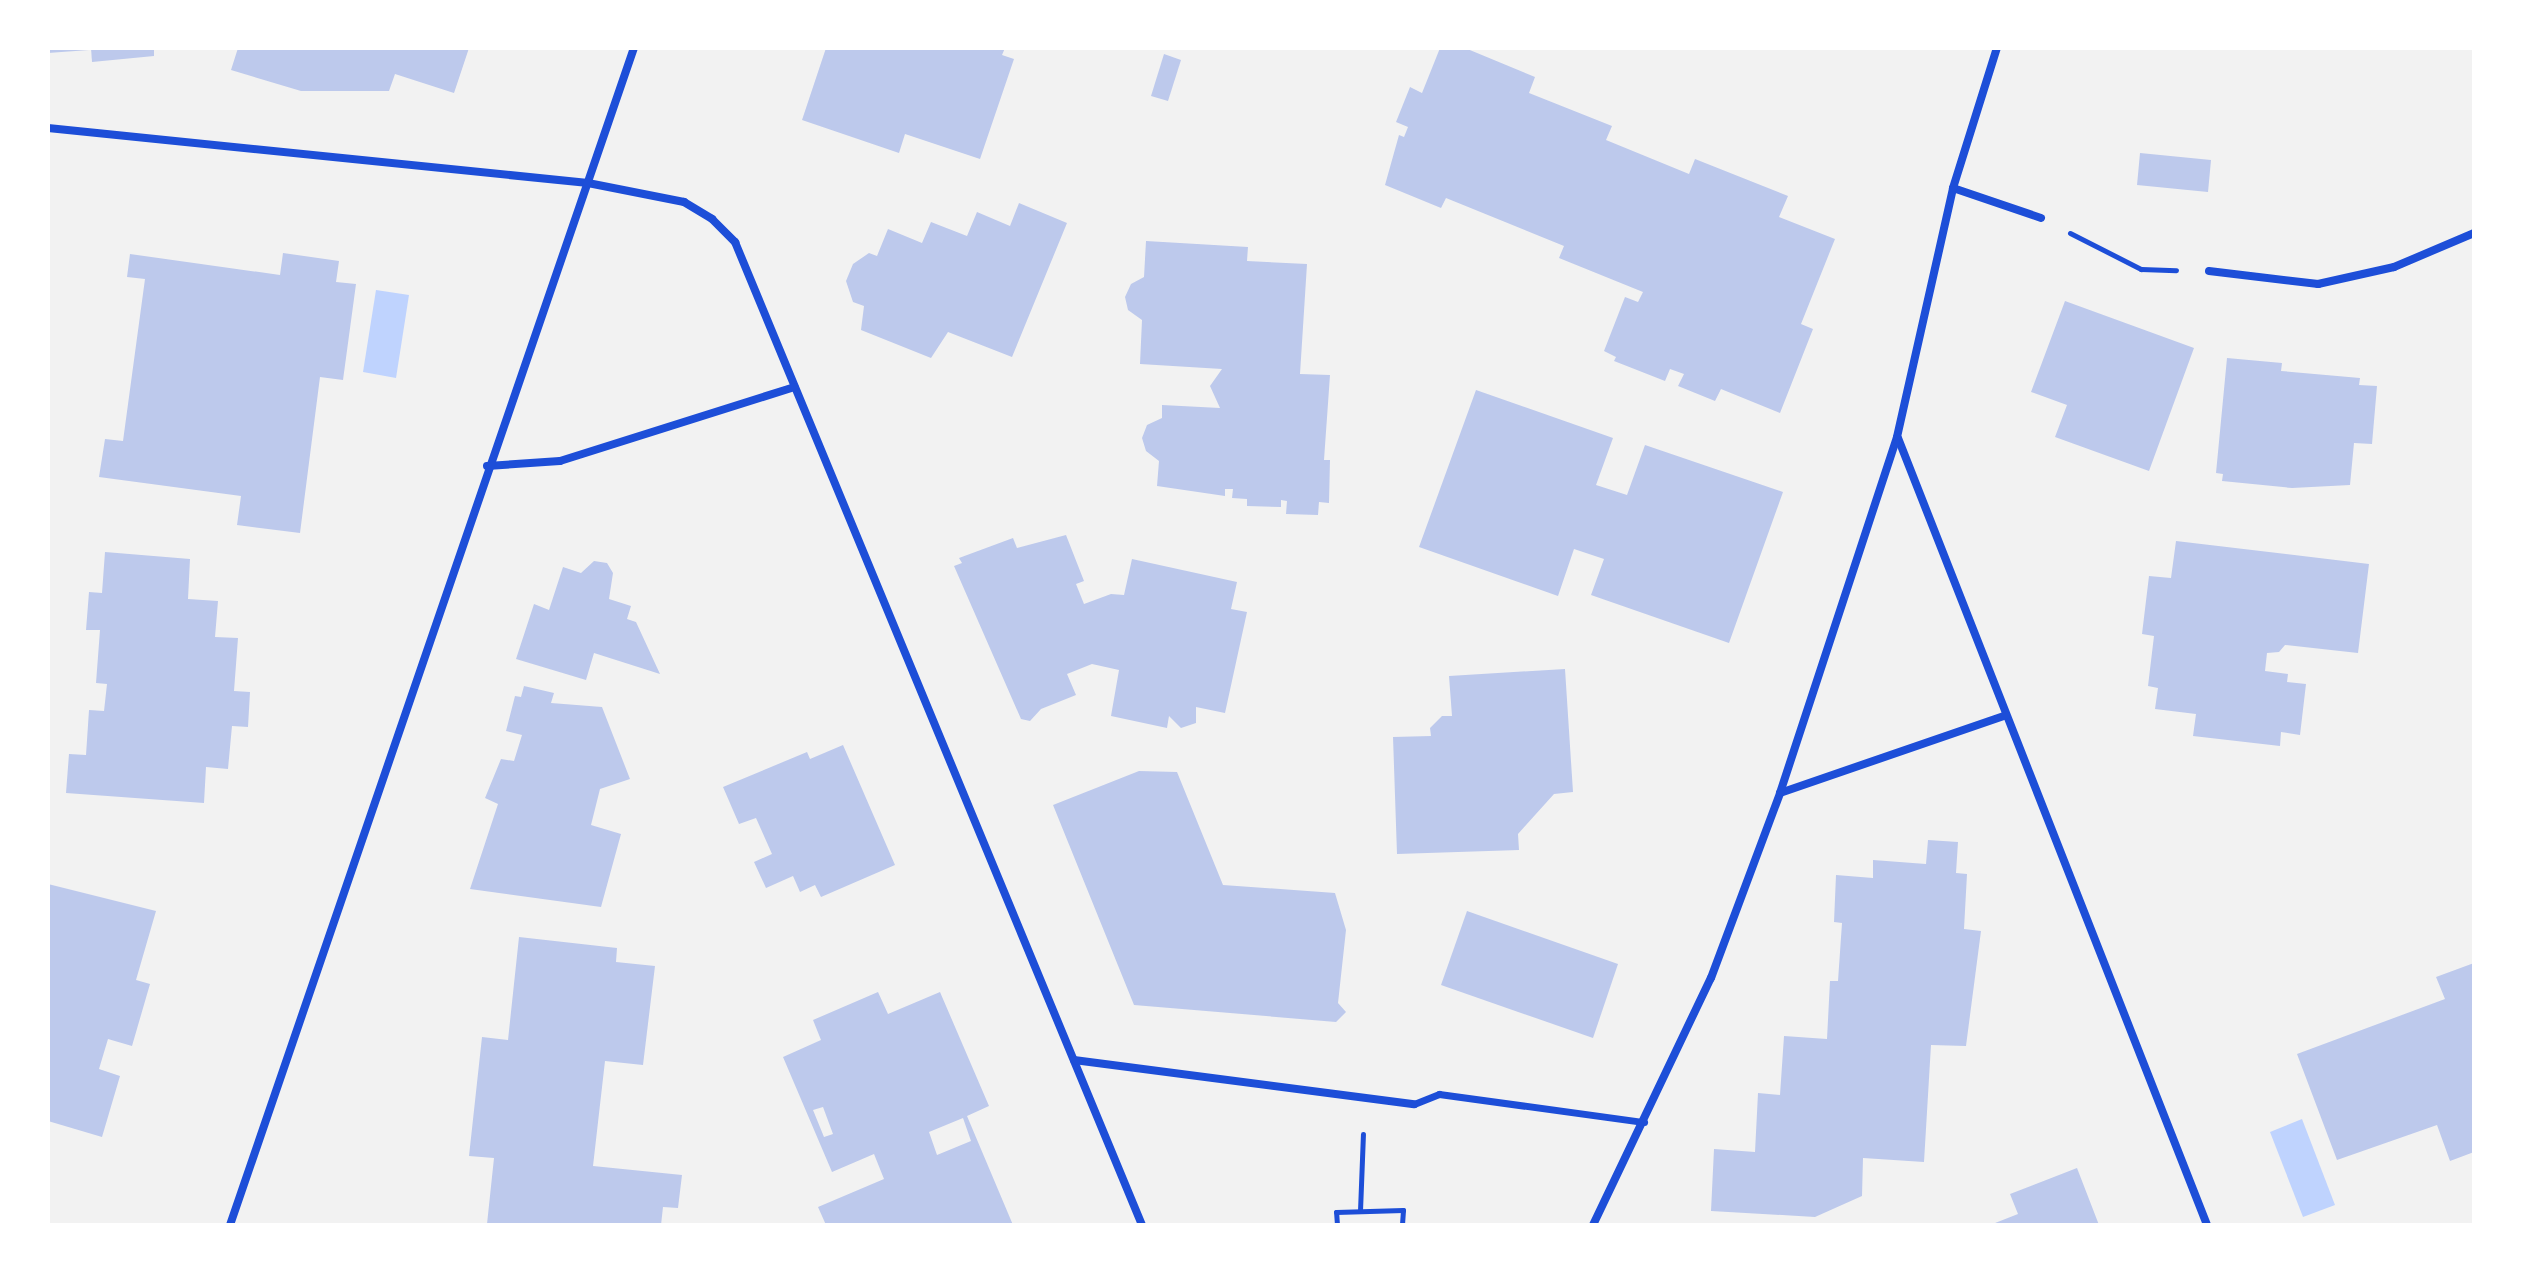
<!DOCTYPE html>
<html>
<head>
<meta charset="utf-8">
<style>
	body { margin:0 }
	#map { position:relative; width:2522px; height:1273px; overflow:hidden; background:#f2f2f2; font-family:"IBM Plex Sans",sans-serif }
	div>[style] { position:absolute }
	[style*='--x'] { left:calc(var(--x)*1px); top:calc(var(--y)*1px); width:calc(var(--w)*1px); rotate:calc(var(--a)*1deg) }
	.water>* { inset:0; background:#bfd3fe }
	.building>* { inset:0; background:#bdc9ec }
	.path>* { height:5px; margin:-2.5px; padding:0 2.5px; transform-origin:2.5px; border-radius:2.5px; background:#1d4ed8 }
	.pedestrian>* { height:7px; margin:-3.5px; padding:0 3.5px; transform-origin:3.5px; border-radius:3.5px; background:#1d4ed8 }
	.minor>* { height:8px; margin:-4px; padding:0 4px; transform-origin:4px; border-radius:4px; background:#1d4ed8 }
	span { translate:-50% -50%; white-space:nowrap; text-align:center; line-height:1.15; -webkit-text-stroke:6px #fff; paint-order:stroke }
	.frame { position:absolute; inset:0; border:50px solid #fff; pointer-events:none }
</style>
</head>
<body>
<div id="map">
	<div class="water">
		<div style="clip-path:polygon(376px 290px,409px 295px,396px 378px,363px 372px)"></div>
		<div style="clip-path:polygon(2302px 1119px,2335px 1205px,2303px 1217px,2270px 1132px)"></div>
	</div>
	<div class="building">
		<div style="clip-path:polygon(48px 48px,88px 48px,89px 50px,48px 53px)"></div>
		<div style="clip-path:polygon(91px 48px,154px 48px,154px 56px,92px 62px)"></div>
		<div style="clip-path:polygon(238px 48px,469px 48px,454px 93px,395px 74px,389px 91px,301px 91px,231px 70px)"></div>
		<div style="clip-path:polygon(826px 48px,1005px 48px,1002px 55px,1014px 59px,980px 159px,905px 134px,899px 153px,802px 120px)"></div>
		<div style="clip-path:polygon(1440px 48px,1465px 48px,1535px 77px,1529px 93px,1612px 126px,1606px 140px,1689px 174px,1695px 159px,1788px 196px,1779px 217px,1835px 239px,1801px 324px,1813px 329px,1780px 413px,1721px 389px,1715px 401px,1678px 386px,1684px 374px,1670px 369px,1665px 381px,1614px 361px,1616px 357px,1604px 351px,1625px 297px,1638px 302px,1643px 292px,1559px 258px,1564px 246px,1446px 198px,1441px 208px,1385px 185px,1399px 135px,1404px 137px,1408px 127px,1396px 122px,1410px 87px,1422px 93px)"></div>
		<div style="clip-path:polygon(1164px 54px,1181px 60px,1168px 101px,1151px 96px)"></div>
		<div style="clip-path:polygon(2140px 153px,2211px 160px,2208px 192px,2137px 185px)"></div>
		<div style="clip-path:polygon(1019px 203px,1067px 223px,1012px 357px,948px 332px,931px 358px,861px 330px,864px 306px,853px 302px,846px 281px,853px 264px,869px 253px,877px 256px,888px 229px,922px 243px,931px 222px,967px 236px,977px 212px,1010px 226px)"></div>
		<div style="clip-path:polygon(1146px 241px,1248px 247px,1247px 261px,1307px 264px,1300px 374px,1330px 375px,1324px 460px,1330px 460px,1329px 503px,1319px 502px,1318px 515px,1286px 514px,1287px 501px,1281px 500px,1281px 507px,1247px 506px,1247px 499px,1232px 498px,1233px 489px,1225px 489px,1225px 496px,1157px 486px,1159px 461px,1146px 451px,1142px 438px,1147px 425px,1162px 418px,1162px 405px,1220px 408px,1210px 386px,1222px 369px,1140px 364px,1142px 320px,1128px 310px,1125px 297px,1131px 284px,1144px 277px)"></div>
		<div style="clip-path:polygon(283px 253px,339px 261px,336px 282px,356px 284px,343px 380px,320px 377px,300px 533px,237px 525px,241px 496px,99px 477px,105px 439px,123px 441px,145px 279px,127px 277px,130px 254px,280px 275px)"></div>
		<div style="clip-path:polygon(2065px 301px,2194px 348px,2149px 471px,2055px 437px,2067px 405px,2031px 392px)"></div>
		<div style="clip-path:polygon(2227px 358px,2282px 363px,2281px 371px,2360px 378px,2359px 385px,2377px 386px,2372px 444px,2354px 443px,2350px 485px,2292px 488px,2222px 481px,2223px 474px,2216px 473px)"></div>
		<div style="clip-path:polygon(1476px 390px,1613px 438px,1596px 485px,1627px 495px,1645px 445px,1783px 492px,1729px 643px,1591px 595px,1604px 559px,1574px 549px,1558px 596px,1419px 547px)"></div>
		<div style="clip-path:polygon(1066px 535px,1084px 581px,1076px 584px,1084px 604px,1111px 594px,1124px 595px,1132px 559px,1237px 582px,1231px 609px,1247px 612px,1225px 713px,1196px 707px,1196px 723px,1181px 728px,1169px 716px,1167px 728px,1111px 716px,1119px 670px,1092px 664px,1067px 674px,1076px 695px,1041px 709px,1030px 721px,1021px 719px,954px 566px,962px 563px,959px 558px,1013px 538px,1017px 548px)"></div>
		<div style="clip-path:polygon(2176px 541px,2369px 564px,2358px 653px,2285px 645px,2279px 652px,2267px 653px,2265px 671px,2288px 674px,2287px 682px,2306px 684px,2300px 735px,2281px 732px,2280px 746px,2193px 736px,2196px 714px,2155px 709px,2158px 688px,2148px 686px,2154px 636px,2142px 634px,2149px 576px,2171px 578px)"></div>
		<div style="clip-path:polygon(105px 552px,190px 559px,188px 599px,218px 601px,215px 637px,238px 638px,234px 691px,250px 692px,248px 727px,232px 726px,228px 769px,206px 767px,204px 803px,66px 793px,69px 754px,86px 755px,89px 710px,104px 711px,107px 684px,96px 683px,100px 630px,86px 630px,89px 592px,102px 593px)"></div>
		<div style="clip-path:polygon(594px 561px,607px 563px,613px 573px,609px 599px,631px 606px,627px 619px,636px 622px,660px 674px,594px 653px,586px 680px,516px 659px,534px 604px,549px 610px,563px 567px,581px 573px)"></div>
		<div style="clip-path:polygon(1565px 669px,1573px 792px,1554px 794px,1518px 834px,1519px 850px,1397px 854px,1393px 737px,1431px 736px,1430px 728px,1442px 716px,1452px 716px,1449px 676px)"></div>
		<div style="clip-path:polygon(524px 686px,554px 693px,551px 703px,602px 707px,630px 779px,600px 789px,591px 825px,621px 834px,601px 907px,470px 889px,498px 804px,485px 798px,501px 759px,514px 761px,522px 735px,506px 731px,515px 696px,521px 697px)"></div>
		<div style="clip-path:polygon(843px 745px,895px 865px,821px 897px,815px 885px,800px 892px,793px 876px,766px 888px,754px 862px,772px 854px,756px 818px,739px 824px,723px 787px,807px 752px,810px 759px)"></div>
		<div style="clip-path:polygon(1139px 771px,1177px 772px,1223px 885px,1335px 893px,1346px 930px,1338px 1003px,1346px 1012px,1336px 1022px,1134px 1005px,1053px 805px)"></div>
		<div style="clip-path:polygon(1928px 840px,1958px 842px,1956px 873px,1967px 874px,1964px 929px,1981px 931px,1966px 1046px,1931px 1045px,1924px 1162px,1863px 1158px,1862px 1196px,1815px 1217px,1711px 1211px,1714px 1149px,1755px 1152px,1758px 1093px,1780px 1095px,1784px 1036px,1827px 1039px,1830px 981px,1838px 981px,1842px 923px,1834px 922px,1836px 875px,1873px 878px,1873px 860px,1926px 864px)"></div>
		<div style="clip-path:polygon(48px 884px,156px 911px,136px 980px,150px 984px,132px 1046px,108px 1039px,99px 1069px,120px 1076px,102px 1137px,48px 1121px)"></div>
		<div style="clip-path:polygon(1467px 911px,1618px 964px,1593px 1038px,1441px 985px)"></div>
		<div style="clip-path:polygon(519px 937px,617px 948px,616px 962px,655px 966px,643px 1065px,605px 1061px,593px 1166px,682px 1175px,678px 1208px,663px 1207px,661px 1225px,487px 1224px,494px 1158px,469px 1156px,482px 1037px,508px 1040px)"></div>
		<div style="clip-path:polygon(2474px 963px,2474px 1152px,2450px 1161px,2437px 1125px,2337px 1160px,2297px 1054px,2445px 999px,2436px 977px)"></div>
		<div style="clip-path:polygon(evenodd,878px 992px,888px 1014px,940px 992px,989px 1106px,967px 1116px,1013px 1225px,826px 1225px,818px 1207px,884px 1179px,874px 1154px,832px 1172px,783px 1057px,821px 1040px,813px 1020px,878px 992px,823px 1107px,833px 1134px,824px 1137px,813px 1110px,823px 1107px,878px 992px,963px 1118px,971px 1141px,937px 1155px,929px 1132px,963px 1118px)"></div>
		<div style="clip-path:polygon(2077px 1168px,2099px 1225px,1990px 1225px,2018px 1214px,2010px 1194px)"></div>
	</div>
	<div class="path">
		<div style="--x:2070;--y:233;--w:80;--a:26.9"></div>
		<div style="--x:2141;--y:269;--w:35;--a:2"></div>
		<div style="--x:1360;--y:1211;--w:77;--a:-87.8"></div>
		<div style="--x:1337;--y:1225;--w:13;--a:-94"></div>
		<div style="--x:1336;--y:1212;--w:67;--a:-1.7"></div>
		<div style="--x:1403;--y:1210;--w:15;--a:94"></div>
	</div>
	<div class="pedestrian">
		<div style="--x:1414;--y:1104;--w:27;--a:-22"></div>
		<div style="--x:1439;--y:1094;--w:207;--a:7.8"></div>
	</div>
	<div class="minor">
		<div style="--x:48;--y:128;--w:543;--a:5.82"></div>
		<div style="--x:588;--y:183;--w:98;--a:11.2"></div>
		<div style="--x:684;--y:202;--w:33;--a:31"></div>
		<div style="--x:712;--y:219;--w:33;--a:45"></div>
		<div style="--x:735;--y:242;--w:1064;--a:67.51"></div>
		<div style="--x:1953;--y:188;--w:93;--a:18.8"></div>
		<div style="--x:2209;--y:271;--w:110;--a:6.8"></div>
		<div style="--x:2318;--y:284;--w:78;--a:-12.6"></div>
		<div style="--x:2394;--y:267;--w:87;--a:-23"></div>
		<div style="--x:1898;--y:438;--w:845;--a:68.56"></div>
		<div style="--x:487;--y:466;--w:73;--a:-3.9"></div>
		<div style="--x:560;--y:461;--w:246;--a:-17.5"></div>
		<div style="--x:1780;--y:793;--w:239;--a:-19"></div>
		<div style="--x:1074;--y:1060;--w:343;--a:7.4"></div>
		<div style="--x:230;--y:1225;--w:1244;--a:-71.06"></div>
		<div style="--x:1593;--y:1225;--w:274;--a:-64.5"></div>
		<div style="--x:1711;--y:978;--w:197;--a:-69.5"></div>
		<div style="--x:1780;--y:793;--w:375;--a:-71.8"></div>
		<div style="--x:1897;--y:437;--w:255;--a:-77.3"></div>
		<div style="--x:1953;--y:188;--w:147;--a:-72.6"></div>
	</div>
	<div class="frame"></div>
</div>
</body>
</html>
